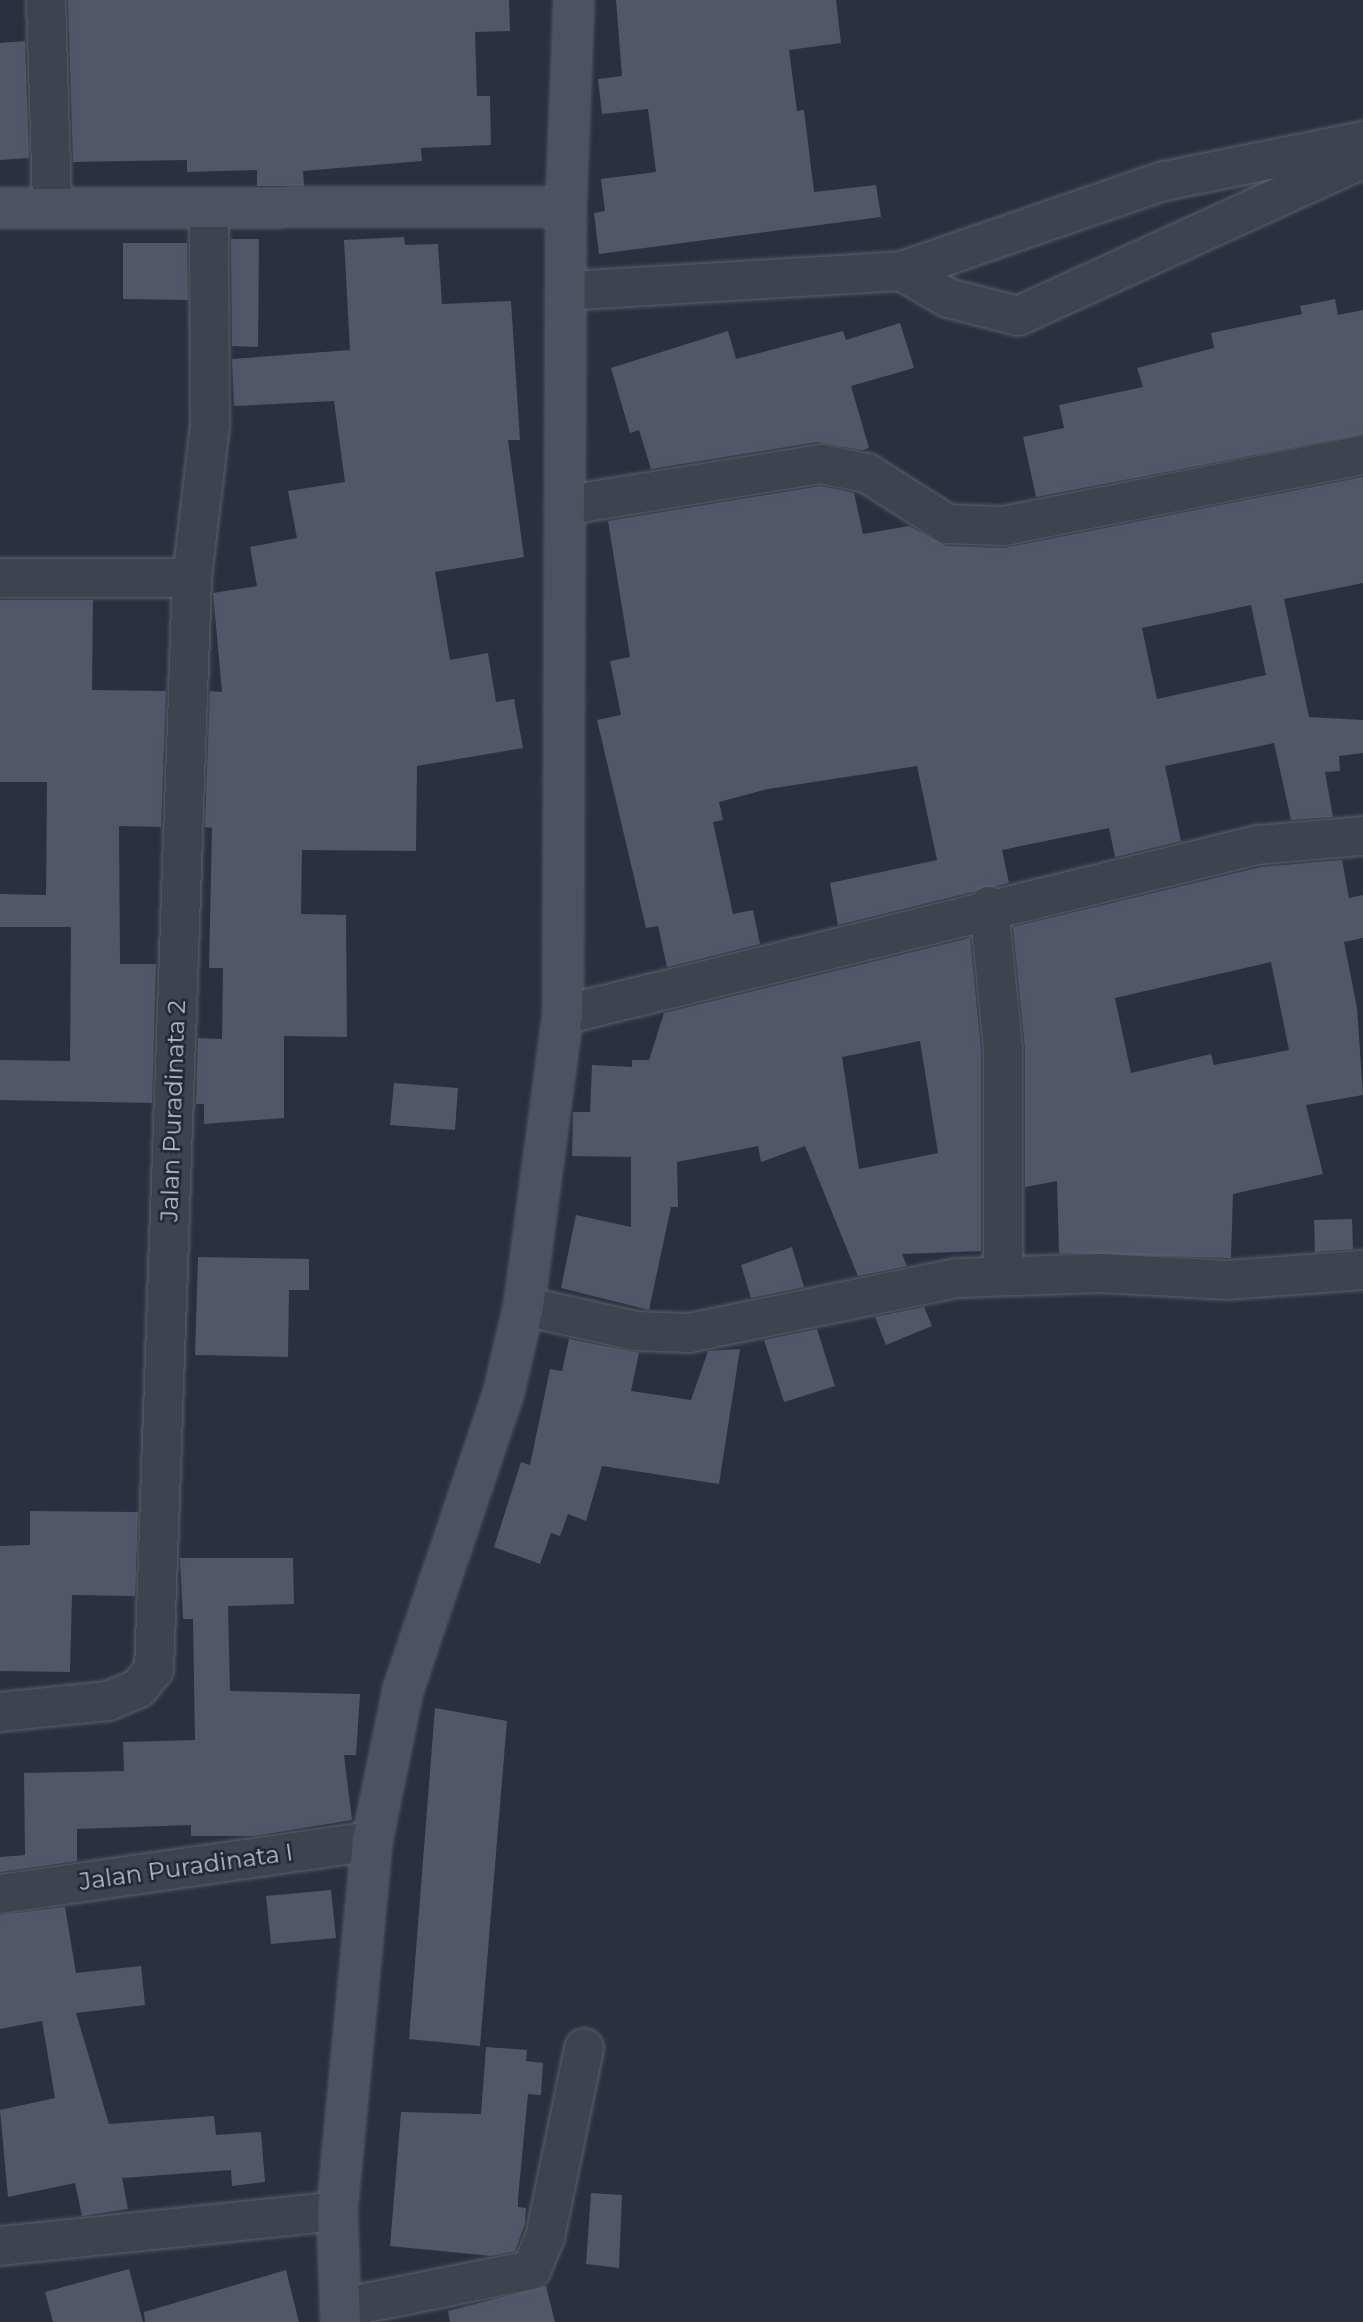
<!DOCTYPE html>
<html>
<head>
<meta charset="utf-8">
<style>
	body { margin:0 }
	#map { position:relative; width:1363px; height:2322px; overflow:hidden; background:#2a303f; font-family:Montserrat,sans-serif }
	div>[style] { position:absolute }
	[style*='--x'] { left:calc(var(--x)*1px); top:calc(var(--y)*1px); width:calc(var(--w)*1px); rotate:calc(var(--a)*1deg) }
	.building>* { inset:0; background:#515768 }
	.roads { filter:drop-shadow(0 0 2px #5c606d) drop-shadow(0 0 2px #5c606d) }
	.minor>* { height:38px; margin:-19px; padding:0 19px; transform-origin:19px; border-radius:19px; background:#3e4350 }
	.secondary>* { height:38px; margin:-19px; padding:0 19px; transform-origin:19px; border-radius:19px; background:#4d5162 }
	span { translate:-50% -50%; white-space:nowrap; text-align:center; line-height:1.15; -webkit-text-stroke:5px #232735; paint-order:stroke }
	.street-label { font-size:24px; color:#bbbeca }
</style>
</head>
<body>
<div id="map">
	<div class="building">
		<div style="clip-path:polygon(68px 0,509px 0,510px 31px,475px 32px,477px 96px,490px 96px,491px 145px,421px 148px,422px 161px,303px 171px,304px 186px,257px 186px,257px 170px,187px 172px,187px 160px,73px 162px)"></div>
		<div style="clip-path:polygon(616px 0,836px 0,841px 43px,789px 50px,797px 111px,804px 110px,814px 192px,876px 185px,881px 217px,599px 254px,594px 213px,605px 211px,601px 179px,656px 172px,648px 109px,602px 114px,598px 79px,622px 76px)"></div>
		<div style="clip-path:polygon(25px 41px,29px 158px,0 160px,0 43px)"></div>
		<div style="clip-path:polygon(404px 237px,405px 245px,438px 244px,442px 304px,511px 301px,520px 440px,508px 440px,524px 557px,435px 572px,450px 660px,488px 653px,496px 702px,514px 699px,523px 748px,417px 766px,416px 851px,302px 850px,301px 914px,346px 915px,347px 1037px,284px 1036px,284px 1118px,204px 1124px,204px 1104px,196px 1104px,198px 1038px,222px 1039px,223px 968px,209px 968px,212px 828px,205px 827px,210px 691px,222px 692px,213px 593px,257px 586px,250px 547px,297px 538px,288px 491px,345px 482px,334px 401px,234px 406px,232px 359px,350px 350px,344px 240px)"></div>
		<div style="clip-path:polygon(231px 239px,259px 239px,258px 347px,232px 346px)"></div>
		<div style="clip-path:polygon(123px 243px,187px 243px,188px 300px,123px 299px)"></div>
		<div style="clip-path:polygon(1335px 299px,1338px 315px,1363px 310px,1363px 434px,1036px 497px,1023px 437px,1064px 428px,1059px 405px,1143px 387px,1137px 368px,1214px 348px,1211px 333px,1302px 314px,1300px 306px)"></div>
		<div style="clip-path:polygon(900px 323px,914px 368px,851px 386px,869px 448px,862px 450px,817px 442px,651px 469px,639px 430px,630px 433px,611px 368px,728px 331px,736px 359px,843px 331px,846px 340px)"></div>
		<div style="clip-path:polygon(evenodd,1363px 477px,1363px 583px,1284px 599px,1309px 717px,1363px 720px,1363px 753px,1339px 756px,1340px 771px,1325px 772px,1333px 817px,1291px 820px,1274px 743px,1165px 766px,1181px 841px,1115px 857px,1109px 828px,1002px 850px,1009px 883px,838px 925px,830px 883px,937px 860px,917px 766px,768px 789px,719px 802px,723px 820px,713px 822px,733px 914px,753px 910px,760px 944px,667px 967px,658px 926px,646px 928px,597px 720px,621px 715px,610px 661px,630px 657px,608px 521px,821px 486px,854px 493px,863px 534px,909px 526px,946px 546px,1004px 548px,1363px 477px,1251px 605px,1266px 675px,1157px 699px,1142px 628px,1251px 605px)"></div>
		<div style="clip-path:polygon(0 600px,93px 600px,92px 690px,166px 691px,161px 827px,119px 826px,120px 964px,156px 964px,152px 1103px,0 1100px,0 1060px,70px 1061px,71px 927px,0 927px,0 894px,46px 895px,47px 782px,0 782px)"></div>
		<div style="clip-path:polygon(evenodd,1342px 860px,1349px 898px,1363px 895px,1363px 938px,1344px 942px,1357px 1008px,1363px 1095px,1306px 1105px,1323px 1174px,1233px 1194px,1231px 1258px,1059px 1253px,1057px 1181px,1025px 1187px,1025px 1049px,1013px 927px,1261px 867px,1342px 860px,1271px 962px,1289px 1050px,1214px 1065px,1211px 1054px,1131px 1073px,1115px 998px,1271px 962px)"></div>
		<div style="clip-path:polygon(evenodd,970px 938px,981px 1050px,981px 1251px,902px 1254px,907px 1266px,858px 1276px,805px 1146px,761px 1162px,758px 1146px,677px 1162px,678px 1207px,671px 1207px,649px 1310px,561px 1288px,576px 1215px,631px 1227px,631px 1157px,572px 1156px,573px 1112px,590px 1112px,592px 1065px,632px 1067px,632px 1060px,649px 1060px,664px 1013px,970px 938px,920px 1041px,938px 1153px,859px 1169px,842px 1057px,920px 1041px)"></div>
		<div style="clip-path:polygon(394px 1083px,458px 1088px,455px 1130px,390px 1125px)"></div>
		<div style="clip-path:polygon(1352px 1219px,1353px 1249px,1315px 1252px,1314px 1220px)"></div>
		<div style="clip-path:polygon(792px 1247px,804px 1287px,751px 1298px,741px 1265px)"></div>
		<div style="clip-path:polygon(198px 1257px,309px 1259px,309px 1290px,289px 1290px,288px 1357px,195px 1355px)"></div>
		<div style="clip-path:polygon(924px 1307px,932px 1326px,886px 1345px,875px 1317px)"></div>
		<div style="clip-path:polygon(817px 1329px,835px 1386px,784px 1402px,764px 1340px)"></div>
		<div style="clip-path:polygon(569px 1339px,639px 1353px,631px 1391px,691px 1400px,708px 1351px,740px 1349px,719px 1484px,602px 1466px,586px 1521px,568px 1514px,560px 1536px,551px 1533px,540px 1564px,494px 1547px,521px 1462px,530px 1465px,550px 1369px,562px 1371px)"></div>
		<div style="clip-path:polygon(30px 1511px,138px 1512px,135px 1596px,72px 1595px,70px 1672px,0 1671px,0 1546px,30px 1545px)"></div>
		<div style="clip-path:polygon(180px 1558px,293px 1558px,294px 1604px,228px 1606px,230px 1691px,360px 1694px,356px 1755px,344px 1755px,352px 1820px,254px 1836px,191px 1836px,191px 1825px,77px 1829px,77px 1861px,0 1872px,0 1857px,25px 1855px,24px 1773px,124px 1771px,123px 1742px,195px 1740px,193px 1619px,183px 1619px)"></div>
		<div style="clip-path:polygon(435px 1708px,507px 1721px,480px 2046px,409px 2039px)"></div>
		<div style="clip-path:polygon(331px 1890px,336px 1938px,271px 1944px,266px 1896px)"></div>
		<div style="clip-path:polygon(65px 1907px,76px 1973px,141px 1966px,145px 2005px,76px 2013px,109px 2124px,214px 2116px,216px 2135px,261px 2132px,265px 2182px,232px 2186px,231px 2170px,122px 2178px,128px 2209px,82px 2216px,75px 2183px,8px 2197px,0 2110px,55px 2098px,42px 2021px,0 2029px,0 1915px)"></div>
		<div style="clip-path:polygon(486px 2047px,527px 2050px,526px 2061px,543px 2063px,541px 2095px,528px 2094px,518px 2198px,518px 2207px,526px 2208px,525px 2224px,515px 2251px,491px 2256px,390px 2246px,401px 2112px,481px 2114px)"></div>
		<div style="clip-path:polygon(591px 2193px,622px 2195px,619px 2268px,586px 2264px)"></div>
		<div style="clip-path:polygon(129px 2269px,143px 2322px,53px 2322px,45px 2292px)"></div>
		<div style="clip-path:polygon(286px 2270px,299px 2322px,145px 2322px,144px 2312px)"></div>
		<div style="clip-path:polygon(546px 2286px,555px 2322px,450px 2322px,448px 2311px)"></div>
	</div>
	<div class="roads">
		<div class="minor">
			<div style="--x:46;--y:0;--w:207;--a:88.3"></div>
			<div style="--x:902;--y:271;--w:53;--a:30.4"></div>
			<div style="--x:948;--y:298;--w:72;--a:14.4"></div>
			<div style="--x:1018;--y:316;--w:379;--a:-24.5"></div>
			<div style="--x:566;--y:291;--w:337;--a:-3.4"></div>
			<div style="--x:902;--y:271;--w:277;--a:-19"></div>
			<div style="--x:1164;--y:181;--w:203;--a:-11.4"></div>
			<div style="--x:568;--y:505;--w:256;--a:-9.2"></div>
			<div style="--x:821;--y:464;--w:47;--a:11.1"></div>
			<div style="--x:867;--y:473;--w:95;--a:32.5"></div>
			<div style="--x:947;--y:524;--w:57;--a:2"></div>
			<div style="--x:1004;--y:526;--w:366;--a:-11.2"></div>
			<div style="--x:0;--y:578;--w:192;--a:0"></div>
			<div style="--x:192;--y:578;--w:1092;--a:91.99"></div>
			<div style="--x:154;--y:1669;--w:24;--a:128"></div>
			<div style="--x:139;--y:1688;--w:34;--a:157"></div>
			<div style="--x:108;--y:1701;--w:109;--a:174.2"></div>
			<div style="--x:192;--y:578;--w:154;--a:-83.3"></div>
			<div style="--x:210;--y:425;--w:215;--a:-90.3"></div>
			<div style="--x:989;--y:906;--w:144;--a:84.4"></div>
			<div style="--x:1003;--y:1049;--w:226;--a:90"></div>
			<div style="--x:563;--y:1015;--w:715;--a:-13.76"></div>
			<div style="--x:1257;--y:845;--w:106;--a:-4.9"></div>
			<div style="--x:524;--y:1306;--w:115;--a:12.6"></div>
			<div style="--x:636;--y:1331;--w:53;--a:2.2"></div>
			<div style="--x:689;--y:1333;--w:275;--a:-11.6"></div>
			<div style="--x:958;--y:1278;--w:143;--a:-2"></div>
			<div style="--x:1101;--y:1273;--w:126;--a:3.2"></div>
			<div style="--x:1227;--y:1280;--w:136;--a:-4.2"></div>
			<div style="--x:0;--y:1894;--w:376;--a:-8.1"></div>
			<div style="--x:0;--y:2246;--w:339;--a:-5.9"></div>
			<div style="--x:341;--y:2308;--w:194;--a:-11.3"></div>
			<div style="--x:531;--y:2270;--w:36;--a:-67"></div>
			<div style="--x:545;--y:2237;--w:193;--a:-78.3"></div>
		</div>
		<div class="secondary">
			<div style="--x:0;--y:208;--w:566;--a:-0.1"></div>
			<div style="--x:341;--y:2322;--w:111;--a:-92.1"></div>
			<div style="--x:337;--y:2211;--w:372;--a:-84.6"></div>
			<div style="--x:372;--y:1841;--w:154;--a:-78.4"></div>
			<div style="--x:403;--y:1690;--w:316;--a:-71.3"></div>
			<div style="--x:504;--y:1391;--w:87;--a:-76.8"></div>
			<div style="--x:524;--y:1306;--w:294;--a:-82.4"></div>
			<div style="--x:563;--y:1015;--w:808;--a:-89.79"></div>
			<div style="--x:566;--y:207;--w:207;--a:-87.8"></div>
		</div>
	</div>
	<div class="street-label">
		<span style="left:173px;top:1111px;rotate:-88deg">Jalan Puradinata 2</span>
		<span style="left:186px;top:1867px;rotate:-8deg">Jalan Puradinata I</span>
	</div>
</div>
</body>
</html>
